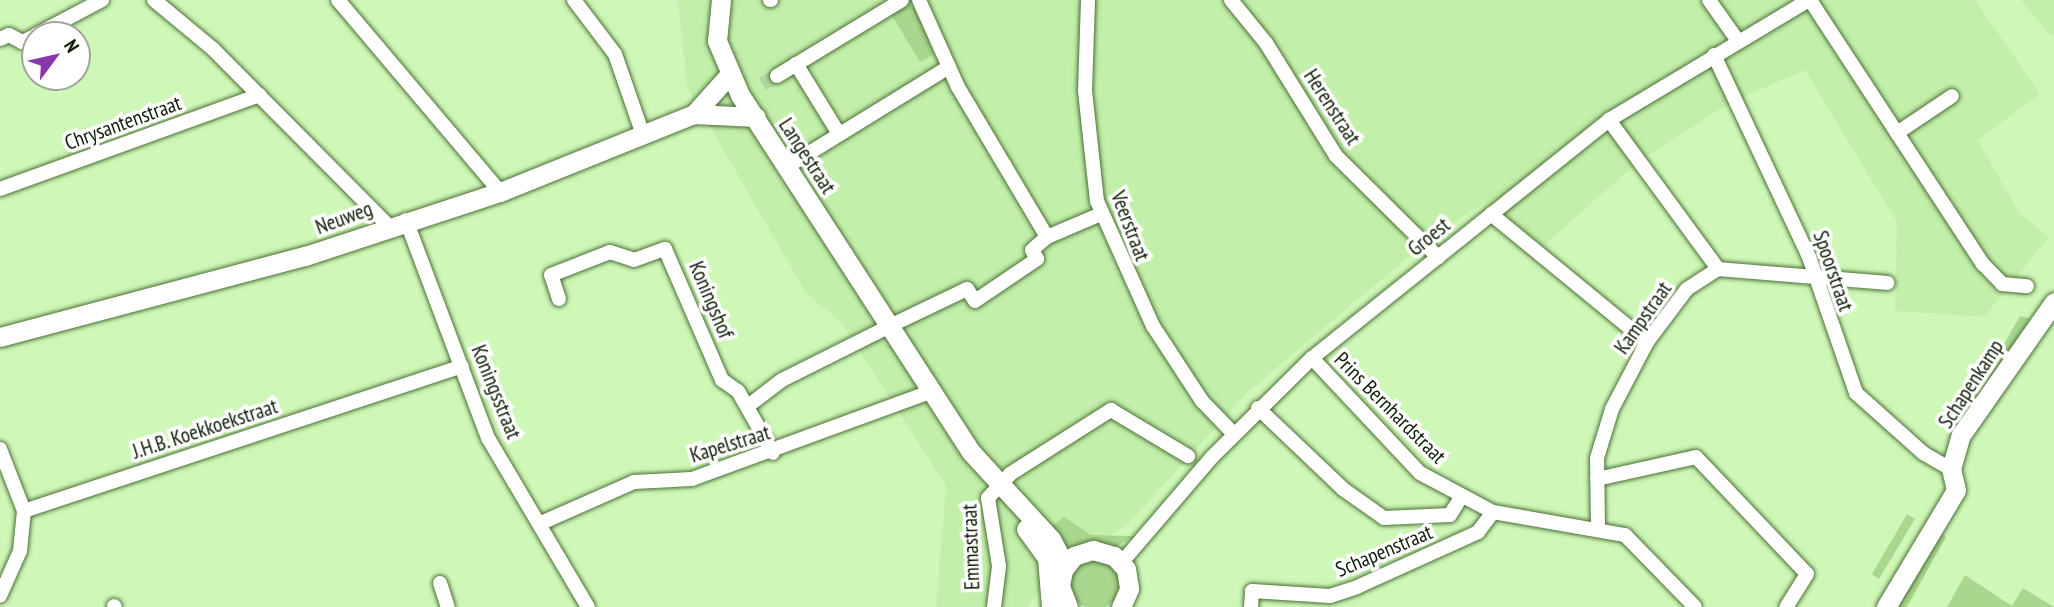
<!DOCTYPE html>
<html>
<head>
<meta charset="utf-8">
<style>
	body { margin:0 }
	#map { position:relative; width:2054px; height:607px; overflow:hidden; background:#cff8b8; font-family:"PT Sans Narrow",sans-serif }
	div>[style] { position:absolute }
	[style*='--x'] { left:calc(var(--x)*1px); top:calc(var(--y)*1px); width:calc(var(--w)*1px); rotate:calc(var(--a)*1deg) }
	.built>* { inset:0; background:#c2efa9 }
	.green>* { inset:0; background:#a9d78e }
	.round { border-radius:50% }
	.street-tunnel>* { height:14px; margin-top:-7px; transform-origin:0; background:repeating-linear-gradient(90deg,#b2d79d 0 14px,transparent 0 21px) }
	.roads { filter:drop-shadow(0 0 2px #4c6f35) drop-shadow(0 0 2px #4c6f35) }
	.street>* { height:14px; margin:-7px; padding:0 7px; transform-origin:7px; border-radius:7px; background:#fff }
	.secondary>* { height:19px; margin:-9.5px; padding:0 9.5px; transform-origin:9.5px; border-radius:9.5px; background:#fff }
	span { translate:-50% -50%; white-space:nowrap; text-align:center; line-height:1.15; -webkit-text-stroke:7px #fff; paint-order:stroke }
	.street-label { font-size:21px; color:#0e1d05 }
	.north { position:absolute; left:21px; top:21px; width:70px; height:70px; box-sizing:border-box; background:#fff; border:2px solid #9fa59b; border-radius:50%; rotate:57deg; font-size:19px; font-weight:700; line-height:28px; text-align:center; color:#0e1d05 }
	.north::after { content:''; display:block; margin:auto; width:24px; height:32px; background:#8838a8; clip-path:polygon(50% 0,100% 100%,50% 72%,0 100%) }
</style>
</head>
<body>
<div id="map">
	<div class="built">
		<div style="clip-path:polygon(678px 0,1975px 0,2040px 94px,1978px 140px,2019px 213px,2049px 237px,1984px 317px,1895px 311px,1897px 222px,1805px 70px,1733px 101px,1639px 161px,1539px 250px,1485px 202px,1432px 237px,1247px 393px,1127px 525px,1056px 567px,1028px 607px,936px 607px,946px 486px,842px 323px,806px 293px,687px 87px)"></div>
		<div style="clip-path:polygon(2021px 0,2054px 0,2054px 33px,2051px 36px)"></div>
	</div>
	<div class="green">
		<div style="clip-path:polygon(907px 4px,915px 7px,934px 54px,920px 62px,891px 14px)"></div>
		<div style="clip-path:polygon(2020px 316px,2030px 319px,1959px 428px,1958px 425px)"></div>
		<div style="clip-path:polygon(1907px 514px,1915px 519px,1879px 579px,1872px 574px)"></div>
		<div style="clip-path:polygon(1064px 517px,1091px 535px,1135px 536px,1117px 546px,1066px 546px,1048px 529px)"></div>
		<div style="clip-path:polygon(1939px 533px,1946px 537px,1907px 607px,1896px 607px)"></div>
		<div class="round" style="left:1070px;top:559px;width:50px;height:50px"></div>
		<div style="clip-path:polygon(1965px 575px,2012px 606px,2023px 588px,2054px 607px,1947px 607px)"></div>
	</div>
	<div class="street-tunnel">
		<div style="--x:762;--y:84;--w:17;--a:-28"></div>
	</div>
	<div class="roads">
		<div class="street">
			<div style="--x:154;--y:0;--w:77;--a:39.7"></div>
			<div style="--x:213;--y:49;--w:250;--a:45.2"></div>
			<div style="--x:338;--y:0;--w:251;--a:49.8"></div>
			<div style="--x:574;--y:0;--w:68;--a:52.8"></div>
			<div style="--x:615;--y:54;--w:86;--a:70.9"></div>
			<div style="--x:770;--y:0;--w:1;--a:0"></div>
			<div style="--x:919;--y:0;--w:95;--a:65.9"></div>
			<div style="--x:958;--y:87;--w:174;--a:59.3"></div>
			<div style="--x:1088;--y:0;--w:91;--a:91.9"></div>
			<div style="--x:1085;--y:91;--w:111;--a:83.8"></div>
			<div style="--x:1097;--y:201;--w:137;--a:65.9"></div>
			<div style="--x:1153;--y:326;--w:90;--a:56.8"></div>
			<div style="--x:1202;--y:401;--w:46;--a:45.9"></div>
			<div style="--x:1231;--y:0;--w:55;--a:50.9"></div>
			<div style="--x:1266;--y:43;--w:133;--a:58.2"></div>
			<div style="--x:1336;--y:156;--w:144;--a:44.7"></div>
			<div style="--x:1709;--y:0;--w:50;--a:54.7"></div>
			<div style="--x:1810;--y:0;--w:316;--a:56.8"></div>
			<div style="--x:1983;--y:264;--w:28;--a:46"></div>
			<div style="--x:2002;--y:284;--w:25;--a:5"></div>
			<div style="--x:36;--y:35;--w:75;--a:-27.9"></div>
			<div style="--x:0;--y:39;--w:10;--a:-24"></div>
			<div style="--x:9;--y:35;--w:15;--a:28"></div>
			<div style="--x:22;--y:42;--w:14;--a:-25"></div>
			<div style="--x:1714;--y:55;--w:223;--a:64.8"></div>
			<div style="--x:1809;--y:257;--w:144;--a:70.9"></div>
			<div style="--x:1856;--y:393;--w:90;--a:41.8"></div>
			<div style="--x:1923;--y:453;--w:32;--a:30"></div>
			<div style="--x:796;--y:64;--w:82;--a:58.4"></div>
			<div style="--x:777;--y:76;--w:146;--a:-31.3"></div>
			<div style="--x:1609;--y:120;--w:185;--a:53.8"></div>
			<div style="--x:1897;--y:133;--w:66;--a:-33.9"></div>
			<div style="--x:788;--y:166;--w:189;--a:-31.6"></div>
			<div style="--x:0;--y:189;--w:276;--a:-19.9"></div>
			<div style="--x:1491;--y:214;--w:202;--a:39.4"></div>
			<div style="--x:406;--y:220;--w:233;--a:69.4"></div>
			<div style="--x:488;--y:438;--w:196;--a:59.4"></div>
			<div style="--x:559;--y:299;--w:25;--a:-108"></div>
			<div style="--x:551;--y:275;--w:63;--a:-21.3"></div>
			<div style="--x:610;--y:252;--w:25;--a:18"></div>
			<div style="--x:634;--y:260;--w:33;--a:-20"></div>
			<div style="--x:665;--y:249;--w:143;--a:66.5"></div>
			<div style="--x:722;--y:380;--w:19;--a:35"></div>
			<div style="--x:738;--y:391;--w:71;--a:60.6"></div>
			<div style="--x:896;--y:323;--w:79;--a:-25.6"></div>
			<div style="--x:967;--y:289;--w:14;--a:56"></div>
			<div style="--x:975;--y:301;--w:75;--a:-34.1"></div>
			<div style="--x:1037;--y:259;--w:10;--a:-119"></div>
			<div style="--x:1032;--y:250;--w:20;--a:-41"></div>
			<div style="--x:1047;--y:237;--w:59;--a:-23.1"></div>
			<div style="--x:1312;--y:358;--w:158;--a:46.8"></div>
			<div style="--x:1420;--y:473;--w:83;--a:28.1"></div>
			<div style="--x:1493;--y:512;--w:134;--a:9.9"></div>
			<div style="--x:1625;--y:535;--w:100;--a:45.8"></div>
			<div style="--x:748;--y:406;--w:43;--a:-37.4"></div>
			<div style="--x:782;--y:380;--w:119;--a:-26.6"></div>
			<div style="--x:1258;--y:408;--w:117;--a:43.6"></div>
			<div style="--x:1343;--y:489;--w:50;--a:35.3"></div>
			<div style="--x:1384;--y:518;--w:66;--a:-2.6"></div>
			<div style="--x:1450;--y:515;--w:19;--a:-58"></div>
			<div style="--x:0;--y:449;--w:66;--a:68.8"></div>
			<div style="--x:24;--y:511;--w:40;--a:95.7"></div>
			<div style="--x:20;--y:551;--w:49;--a:114"></div>
			<div style="--x:1597;--y:479;--w:101;--a:-12.5"></div>
			<div style="--x:1696;--y:457;--w:161;--a:46.5"></div>
			<div style="--x:1807;--y:574;--w:39;--a:122"></div>
			<div style="--x:24;--y:511;--w:461;--a:-18.3"></div>
			<div style="--x:541;--y:523;--w:102;--a:-23.8"></div>
			<div style="--x:634;--y:482;--w:58;--a:-3"></div>
			<div style="--x:692;--y:479;--w:253;--a:-20.1"></div>
			<div style="--x:1598;--y:527;--w:69;--a:-90.8"></div>
			<div style="--x:1597;--y:458;--w:51;--a:-73"></div>
			<div style="--x:1612;--y:409;--w:76;--a:-62.4"></div>
			<div style="--x:1647;--y:342;--w:66;--a:-53"></div>
			<div style="--x:1687;--y:289;--w:37;--a:-33"></div>
			<div style="--x:1718;--y:269;--w:170;--a:4.7"></div>
			<div style="--x:1122;--y:562;--w:138;--a:-49.4"></div>
			<div style="--x:1212;--y:457;--w:141;--a:-44.7"></div>
			<div style="--x:1312;--y:358;--w:381;--a:-38.7"></div>
			<div style="--x:1609;--y:120;--w:233;--a:-31"></div>
			<div style="--x:440;--y:583;--w:25;--a:72"></div>
			<div style="--x:114;--y:606;--w:1;--a:45"></div>
			<div style="--x:994;--y:607;--w:41;--a:-83"></div>
			<div style="--x:999;--y:566;--w:69;--a:-99.2"></div>
			<div style="--x:988;--y:498;--w:33;--a:-47"></div>
			<div style="--x:1010;--y:474;--w:120;--a:-32.4"></div>
			<div style="--x:1111;--y:410;--w:90;--a:30.9"></div>
			<div style="--x:1251;--y:607;--w:16;--a:-86"></div>
			<div style="--x:1252;--y:591;--w:78;--a:3.7"></div>
			<div style="--x:1330;--y:596;--w:28;--a:-18"></div>
			<div style="--x:1357;--y:587;--w:133;--a:-24.4"></div>
			<div style="--x:1478;--y:532;--w:25;--a:-53"></div>
		</div>
		<div class="secondary">
			<div style="--x:721;--y:0;--w:41;--a:95.6"></div>
			<div style="--x:717;--y:41;--w:59;--a:66.9"></div>
			<div style="--x:740;--y:95;--w:425;--a:57.1"></div>
			<div style="--x:971;--y:452;--w:118;--a:47.4"></div>
			<div style="--x:1051;--y:539;--w:30;--a:62"></div>
			<div style="--x:694;--y:114;--w:52;--a:-48.1"></div>
			<div style="--x:0;--y:337;--w:316;--a:-14.9"></div>
			<div style="--x:305;--y:256;--w:205;--a:-18.2"></div>
			<div style="--x:500;--y:192;--w:209;--a:-21.9"></div>
			<div style="--x:694;--y:114;--w:62;--a:2.8"></div>
			<div style="--x:1026;--y:529;--w:36;--a:54"></div>
			<div style="--x:1047;--y:558;--w:49;--a:85.3"></div>
			<div style="--x:1068;--y:607;--w:22;--a:-111"></div>
			<div style="--x:1060;--y:586;--w:16;--a:-79"></div>
			<div style="--x:1063;--y:570;--w:18;--a:-52"></div>
			<div style="--x:1074;--y:556;--w:20;--a:-18"></div>
			<div style="--x:1093;--y:550;--w:22;--a:16"></div>
			<div style="--x:1114;--y:556;--w:18;--a:47"></div>
			<div style="--x:1126;--y:569;--w:20;--a:81"></div>
			<div style="--x:1129;--y:589;--w:20;--a:114"></div>
			<div style="--x:1886;--y:607;--w:136;--a:-59.1"></div>
			<div style="--x:1956;--y:490;--w:22;--a:-103"></div>
			<div style="--x:1951;--y:469;--w:35;--a:-74"></div>
			<div style="--x:1961;--y:435;--w:162;--a:-55"></div>
		</div>
	</div>
	<div class="street-label">
		<span style="left:1332px;top:107px;rotate:57deg">Herenstraat</span>
		<span style="left:123px;top:123px;rotate:-20deg">Chrysantenstraat</span>
		<span style="left:807px;top:156px;rotate:57deg">Langestraat</span>
		<span style="left:344px;top:218px;rotate:-20deg">Neuweg</span>
		<span style="left:1130px;top:226px;rotate:69deg">Veerstraat</span>
		<span style="left:1429px;top:237px;rotate:-39deg">Groest</span>
		<span style="left:1833px;top:271px;rotate:71deg">Spoorstraat</span>
		<span style="left:711px;top:300px;rotate:67deg">Koningshof</span>
		<span style="left:1643px;top:318px;rotate:-55deg">Kampstraat</span>
		<span style="left:1971px;top:384px;rotate:-57deg">Schapenkamp</span>
		<span style="left:496px;top:392px;rotate:68deg">Koningsstraat</span>
		<span style="left:1390px;top:408px;rotate:45deg">Prins Bernhardstraat</span>
		<span style="left:205px;top:429px;rotate:-18deg">J.H.B. Koekkoekstraat</span>
		<span style="left:730px;top:444px;rotate:-17deg">Kapelstraat</span>
		<span style="left:971px;top:547px;rotate:-92deg">Emmastraat</span>
		<span style="left:1384px;top:551px;rotate:-23deg">Schapenstraat</span>
	</div>
	<div class="north">N</div>
</div>
</body>
</html>
